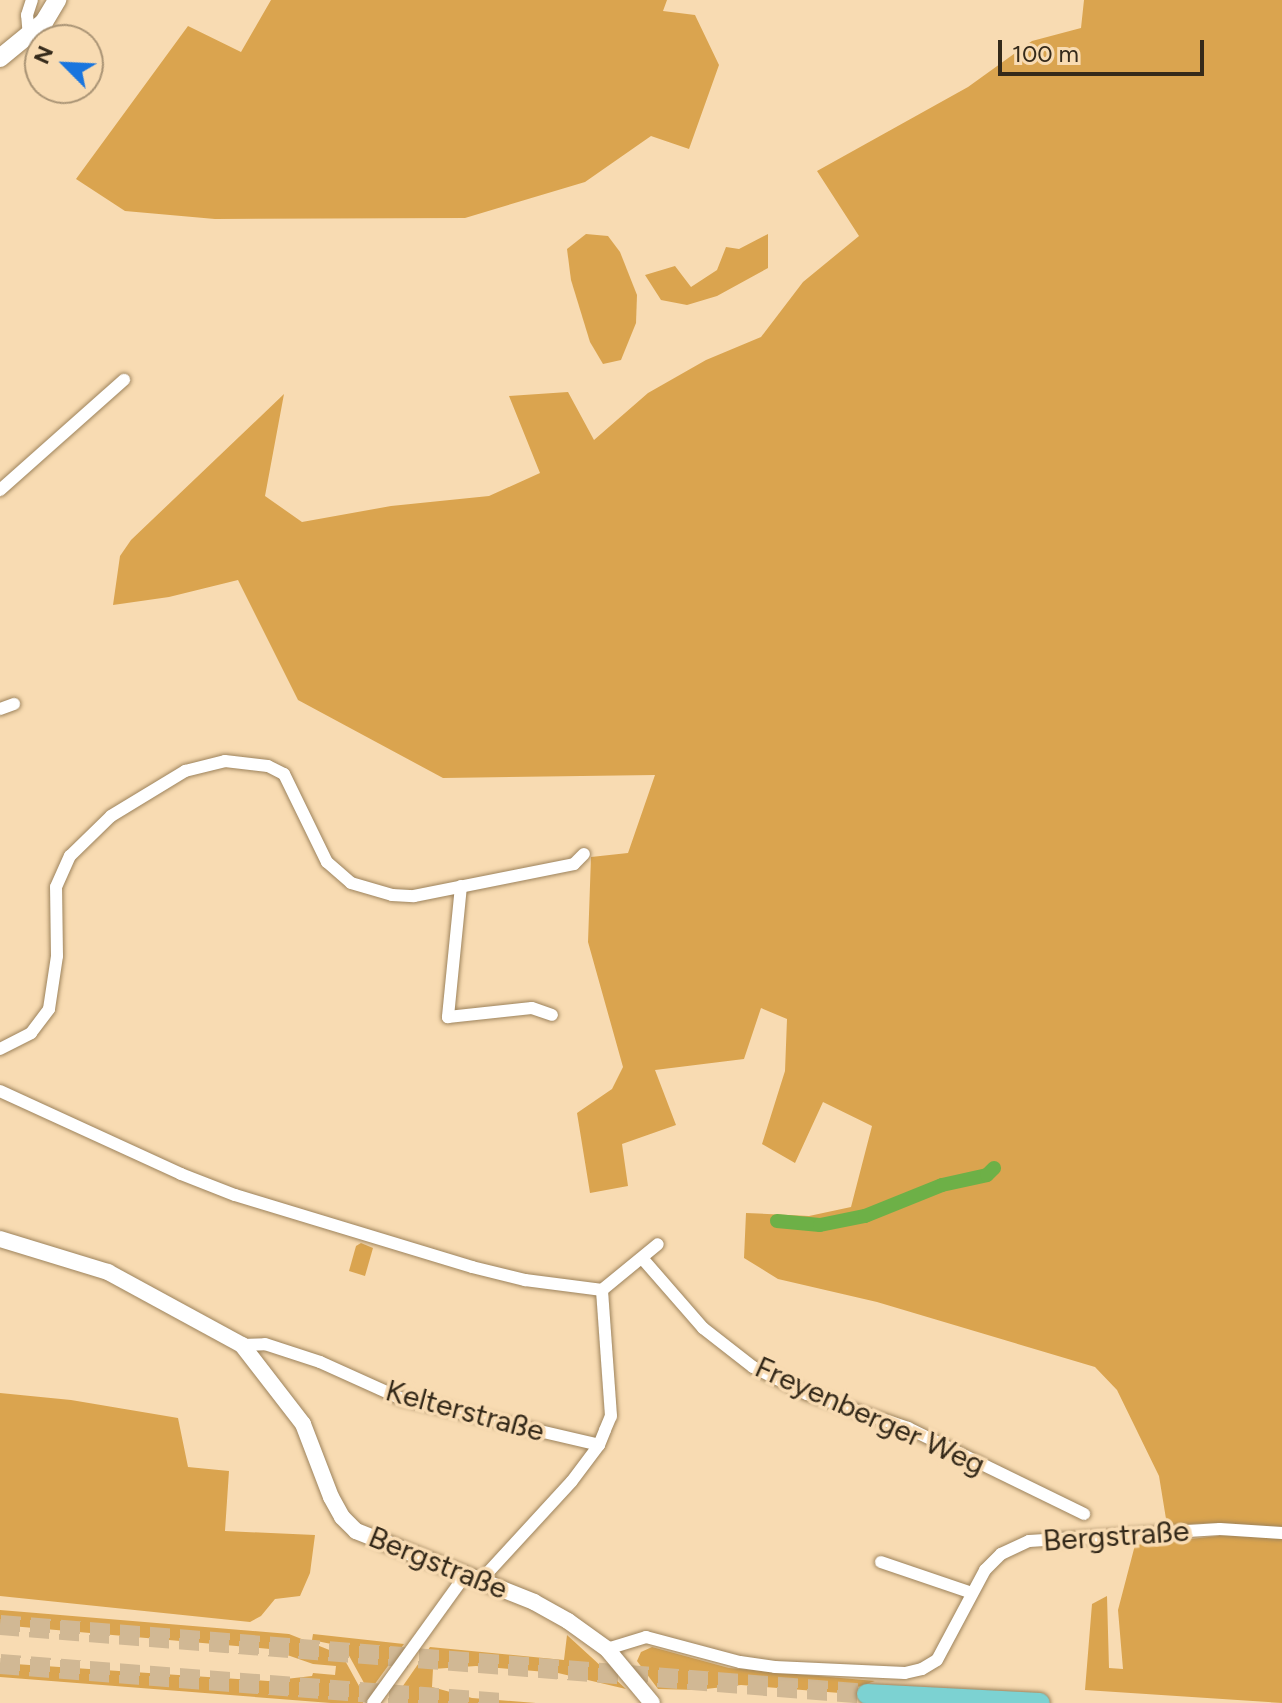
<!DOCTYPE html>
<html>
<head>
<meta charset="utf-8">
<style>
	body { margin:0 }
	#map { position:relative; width:1282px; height:1703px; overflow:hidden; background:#f8dbb2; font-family:Figtree,sans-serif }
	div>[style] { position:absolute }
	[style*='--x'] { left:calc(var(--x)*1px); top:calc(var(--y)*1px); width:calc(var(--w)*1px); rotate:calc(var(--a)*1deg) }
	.green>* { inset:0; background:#daa44f }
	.canal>* { height:14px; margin:-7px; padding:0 7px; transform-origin:7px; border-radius:7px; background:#6db047 }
	.trunk-tunnel>* { height:20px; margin-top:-10px; transform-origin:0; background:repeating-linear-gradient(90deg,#d1b894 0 20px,transparent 0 30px) }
	.roads { filter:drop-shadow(0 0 2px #9d835c) drop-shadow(0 0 2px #9d835c) }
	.minor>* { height:12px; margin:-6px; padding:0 6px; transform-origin:6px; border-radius:6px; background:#fff }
	.tertiary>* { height:16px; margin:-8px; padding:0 8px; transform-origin:8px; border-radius:8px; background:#fff }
	.secondary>* { height:18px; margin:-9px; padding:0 9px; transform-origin:9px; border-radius:9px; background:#fff }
	.trunk>* { height:20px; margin:-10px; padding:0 10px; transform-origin:10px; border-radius:10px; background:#7cd2d2 }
	span { translate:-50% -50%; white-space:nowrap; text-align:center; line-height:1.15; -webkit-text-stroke:7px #f8dbb2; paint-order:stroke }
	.street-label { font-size:30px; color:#352a1a }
	.north { position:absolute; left:24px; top:24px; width:80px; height:80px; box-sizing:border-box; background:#f8dbb2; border:2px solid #aa9475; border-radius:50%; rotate:294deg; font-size:22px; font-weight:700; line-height:32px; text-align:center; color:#352a1a }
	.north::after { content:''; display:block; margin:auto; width:28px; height:36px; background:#1975de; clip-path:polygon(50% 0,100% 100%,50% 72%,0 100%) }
	.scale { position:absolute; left:998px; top:40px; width:206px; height:36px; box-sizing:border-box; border:4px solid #352a1a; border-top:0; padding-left:10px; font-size:24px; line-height:28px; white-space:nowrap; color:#352a1a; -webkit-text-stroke:6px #f8dbb2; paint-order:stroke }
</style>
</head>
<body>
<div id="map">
	<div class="green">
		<div style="clip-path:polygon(271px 0,667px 0,663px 11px,695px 15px,719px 65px,689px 149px,651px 136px,585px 182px,465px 218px,215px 219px,125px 211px,76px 179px,188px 26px,241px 52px)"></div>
		<div style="clip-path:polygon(1084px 0,1282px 0,1282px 1528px,1215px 1523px,1167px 1525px,1159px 1476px,1117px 1390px,1095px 1367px,877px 1302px,778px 1279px,744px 1258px,746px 1213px,809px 1216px,851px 1207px,872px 1126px,823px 1102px,795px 1163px,762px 1144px,785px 1071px,787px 1019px,761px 1008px,744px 1059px,655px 1070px,676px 1125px,622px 1144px,628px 1186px,590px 1193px,577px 1113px,612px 1089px,623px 1067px,588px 942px,591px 857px,628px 853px,655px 775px,443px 778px,298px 700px,238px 580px,169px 597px,113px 605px,120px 556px,131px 540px,284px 394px,265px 496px,302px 522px,391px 506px,489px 496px,540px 473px,509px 396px,568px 392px,594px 440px,648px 393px,706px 360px,761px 337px,803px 282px,859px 236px,817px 171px,968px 87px,1032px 41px,1081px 28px)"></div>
		<div style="clip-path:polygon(586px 234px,608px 236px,620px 252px,637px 295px,636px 323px,621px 360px,603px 364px,590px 342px,571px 280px,567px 249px)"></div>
		<div style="clip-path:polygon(768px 234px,768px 268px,717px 296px,687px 305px,661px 300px,645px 275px,675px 266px,691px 287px,717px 270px,726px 247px,739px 249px)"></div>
		<div style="clip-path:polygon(361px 1243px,373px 1248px,365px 1276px,349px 1271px,356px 1246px)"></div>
		<div style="clip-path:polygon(0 1393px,71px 1400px,178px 1418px,188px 1467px,229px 1471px,225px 1531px,315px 1535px,310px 1573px,300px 1596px,275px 1599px,261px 1616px,250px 1622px,0 1596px)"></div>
		<div style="clip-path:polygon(1227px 1535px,1282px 1539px,1282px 1703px,1085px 1690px,1092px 1604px,1107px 1596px,1109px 1668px,1123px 1669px,1118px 1610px,1135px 1545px)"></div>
		<div style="clip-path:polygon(0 1610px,289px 1634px,342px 1655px,365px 1697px,363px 1703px,331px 1703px,0 1677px,0 1663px,268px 1681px,312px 1676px,313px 1673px,335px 1675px,336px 1666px,313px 1664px,270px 1649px,0 1625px)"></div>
		<div style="clip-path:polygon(313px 1634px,404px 1644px,369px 1692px,347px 1652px,336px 1645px,312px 1640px)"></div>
		<div style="clip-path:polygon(567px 1635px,626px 1689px,558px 1673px,476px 1666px,433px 1669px,432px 1687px,472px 1698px,536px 1703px,391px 1703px,430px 1647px,564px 1660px)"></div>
		<div style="clip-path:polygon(652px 1647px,729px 1668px,875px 1681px,840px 1693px,741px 1685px,697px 1690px,658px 1689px,637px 1661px,641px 1652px)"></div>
	</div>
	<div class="canal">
		<div style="--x:777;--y:1221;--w:43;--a:5.3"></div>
		<div style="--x:820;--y:1225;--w:46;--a:-11.3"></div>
		<div style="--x:865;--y:1216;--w:83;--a:-21.9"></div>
		<div style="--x:942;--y:1185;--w:46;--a:-12.5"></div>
		<div style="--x:987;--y:1175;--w:10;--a:-45"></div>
	</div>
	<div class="trunk-tunnel">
		<div style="--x:0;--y:1625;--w:870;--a:4.55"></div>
		<div style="--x:0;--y:1664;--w:503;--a:4.45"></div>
	</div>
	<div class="roads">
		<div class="minor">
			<div style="--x:29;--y:37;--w:22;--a:-95"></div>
			<div style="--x:27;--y:15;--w:16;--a:-72"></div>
			<div style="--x:0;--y:490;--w:166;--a:-41.6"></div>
			<div style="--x:0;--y:709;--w:15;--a:-20"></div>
			<div style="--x:461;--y:886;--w:132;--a:95.7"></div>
			<div style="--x:448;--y:1017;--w:84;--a:-6.1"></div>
			<div style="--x:532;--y:1008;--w:21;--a:19"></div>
			<div style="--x:0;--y:1049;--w:35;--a:-27"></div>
			<div style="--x:31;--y:1033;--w:30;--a:-53"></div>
			<div style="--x:49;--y:1009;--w:54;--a:-81.4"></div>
			<div style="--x:57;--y:956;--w:69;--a:-90.8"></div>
			<div style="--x:56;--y:887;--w:34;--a:-66"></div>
			<div style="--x:70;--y:856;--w:57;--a:-44.3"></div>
			<div style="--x:111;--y:816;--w:87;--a:-31.3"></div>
			<div style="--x:185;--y:771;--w:41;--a:-14"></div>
			<div style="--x:225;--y:761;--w:43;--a:6.6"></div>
			<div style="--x:268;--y:766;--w:18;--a:27"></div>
			<div style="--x:284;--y:774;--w:98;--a:64"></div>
			<div style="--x:327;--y:862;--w:32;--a:41"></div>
			<div style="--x:351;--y:883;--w:43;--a:16.3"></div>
			<div style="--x:392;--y:895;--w:22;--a:3"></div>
			<div style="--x:414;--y:896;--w:163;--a:-11.3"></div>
			<div style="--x:574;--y:864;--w:14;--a:-45"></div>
			<div style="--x:0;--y:1091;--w:199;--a:24.6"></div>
			<div style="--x:181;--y:1174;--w:58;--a:21.3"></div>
			<div style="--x:235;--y:1195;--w:248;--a:16.9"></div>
			<div style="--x:472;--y:1267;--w:55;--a:13.8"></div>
			<div style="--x:525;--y:1280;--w:78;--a:7.4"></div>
			<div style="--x:642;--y:1258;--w:93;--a:48.9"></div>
			<div style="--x:703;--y:1328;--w:63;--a:38"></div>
			<div style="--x:753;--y:1367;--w:60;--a:26.6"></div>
			<div style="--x:807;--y:1394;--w:107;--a:18.6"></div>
			<div style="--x:908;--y:1428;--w:196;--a:26"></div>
			<div style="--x:602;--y:1290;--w:72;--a:-39.4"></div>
			<div style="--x:242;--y:1345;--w:23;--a:-2"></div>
			<div style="--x:265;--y:1344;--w:58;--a:18.1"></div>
			<div style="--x:320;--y:1362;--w:90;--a:24.3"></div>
			<div style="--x:402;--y:1399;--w:202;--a:13.1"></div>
			<div style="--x:881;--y:1562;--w:96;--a:18.8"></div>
			<div style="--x:481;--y:1580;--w:134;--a:-47.4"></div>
			<div style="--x:572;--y:1481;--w:45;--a:-53.1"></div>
			<div style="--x:599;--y:1445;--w:16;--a:-68"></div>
			<div style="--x:605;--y:1430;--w:15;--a:-67"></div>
			<div style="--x:611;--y:1416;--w:126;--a:-94.1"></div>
			<div style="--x:607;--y:1649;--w:41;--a:-17.1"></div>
			<div style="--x:646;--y:1637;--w:97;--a:14.9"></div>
			<div style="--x:740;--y:1662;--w:35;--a:8"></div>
			<div style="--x:775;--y:1667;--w:130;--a:2.6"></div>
			<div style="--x:905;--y:1673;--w:17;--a:-13"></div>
			<div style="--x:922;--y:1669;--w:17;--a:-31"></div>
			<div style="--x:937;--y:1660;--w:102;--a:-61.9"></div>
			<div style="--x:985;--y:1570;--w:23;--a:-45"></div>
			<div style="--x:1001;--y:1554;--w:31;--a:-25"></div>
			<div style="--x:1029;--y:1541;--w:191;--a:-3.6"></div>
			<div style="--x:1220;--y:1529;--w:62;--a:3.7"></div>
			<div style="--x:373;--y:1703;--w:159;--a:-54.2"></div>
		</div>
		<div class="tertiary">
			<div style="--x:0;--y:1239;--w:113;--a:17"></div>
			<div style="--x:108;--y:1272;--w:153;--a:28.6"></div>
			<div style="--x:242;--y:1345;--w:100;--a:52.3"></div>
			<div style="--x:303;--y:1424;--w:78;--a:69"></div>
			<div style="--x:331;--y:1497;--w:23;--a:61"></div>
			<div style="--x:342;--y:1517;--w:20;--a:45"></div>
			<div style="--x:356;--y:1531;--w:192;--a:21.7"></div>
			<div style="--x:534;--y:1602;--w:39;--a:29"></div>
			<div style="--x:568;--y:1621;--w:48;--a:35.7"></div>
			<div style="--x:607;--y:1649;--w:70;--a:50.2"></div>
		</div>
		<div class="secondary">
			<div style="--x:0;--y:58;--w:57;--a:-39.3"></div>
			<div style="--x:44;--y:22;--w:26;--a:-59"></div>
		</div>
		<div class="trunk">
			<div style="--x:867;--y:1694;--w:173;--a:3"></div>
		</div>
	</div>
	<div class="street-label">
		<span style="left:465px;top:1411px;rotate:15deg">Kelterstraße</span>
		<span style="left:870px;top:1416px;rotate:24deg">Freyenberger Weg</span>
		<span style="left:1116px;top:1536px;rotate:-4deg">Bergstraße</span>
		<span style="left:438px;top:1563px;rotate:22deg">Bergstraße</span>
	</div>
	<div class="north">N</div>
	<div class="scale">100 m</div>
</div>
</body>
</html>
